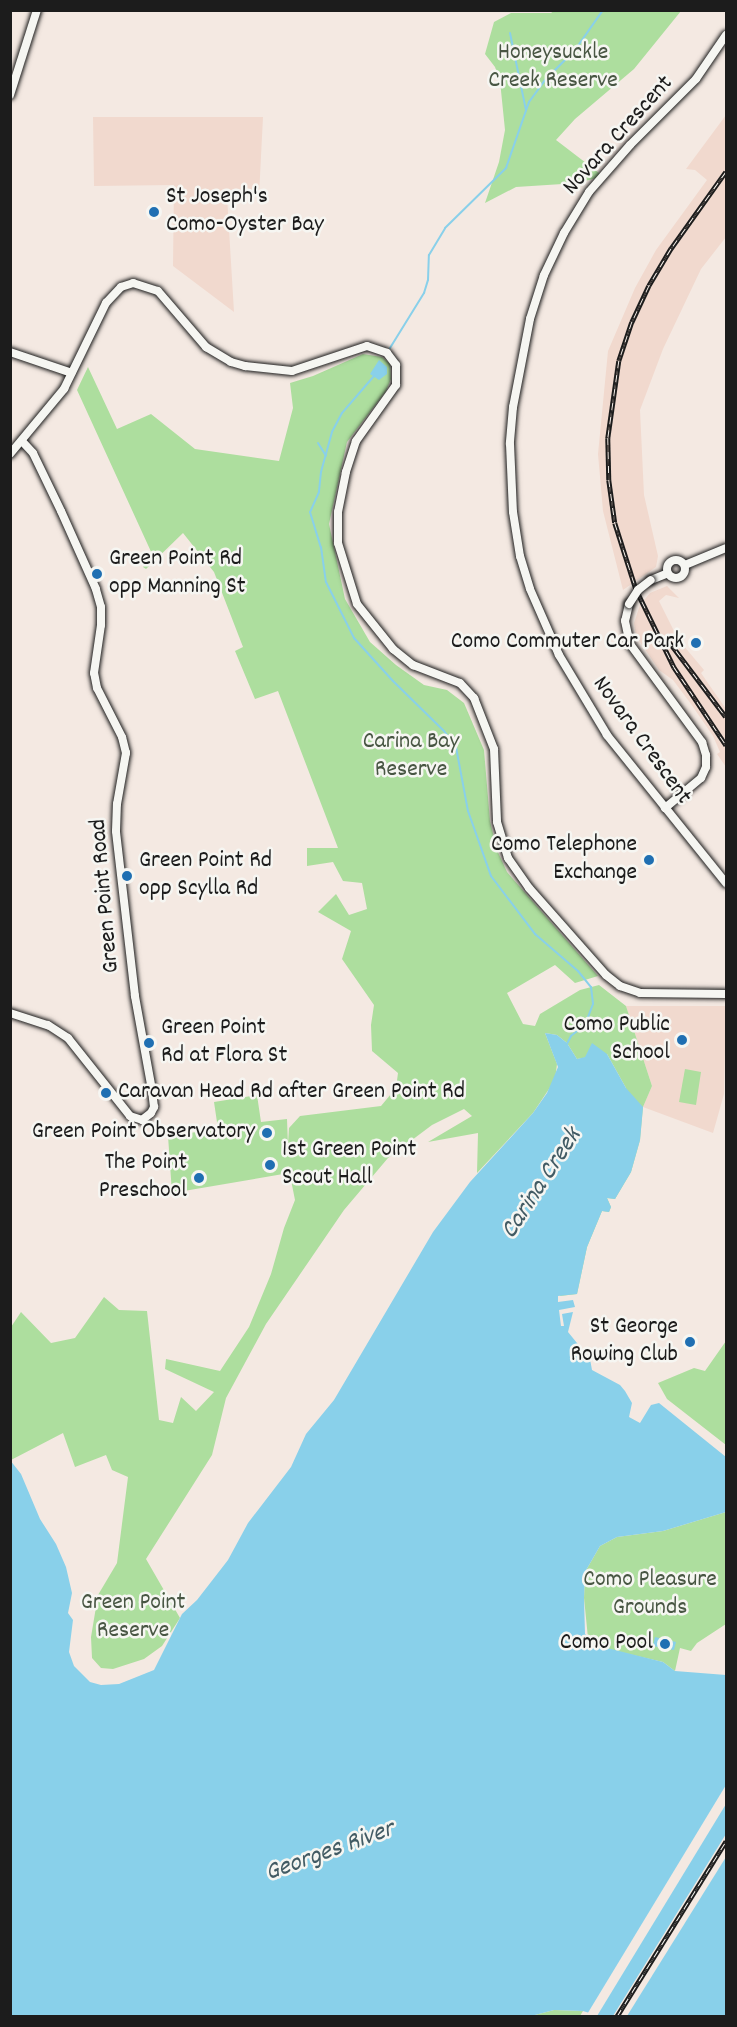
<!DOCTYPE html>
<html>
<head>
<meta charset="utf-8">
<style>
	body { margin:0 }
	#map { position:relative; width:737px; height:2027px; overflow:hidden; background:#f4e9e2; font-family:Dekko,sans-serif }
	div>[style] { position:absolute }
	[style*='--x'] { left:calc(var(--x)*1px); top:calc(var(--y)*1px); width:calc(var(--w)*1px); rotate:calc(var(--a)*1deg) }
	.built>* { inset:0; background:#f1d9ce }
	.green>* { inset:0; background:#adde9e }
	.water>* { inset:0; background:#89d0ea }
	.pier>* { inset:0; background:#f4e9e2 }
	.stream>* { height:2px; margin:-1px; padding:0 1px; transform-origin:1px; border-radius:1px; background:#89d0ea }
	.roads { filter:drop-shadow(0 0 2px #1c1c1c) drop-shadow(0 0 2px #1c1c1c) }
	.tertiary>* { height:8px; margin:-4px; padding:0 4px; transform-origin:4px; border-radius:4px; background:#f6f6f2 }
	.tertiary>.ring { margin:-4px; padding:0; box-sizing:content-box; background:none; border:8px solid #f6f6f2; border-radius:50% }
	.rail>* { height:4.5px; margin-top:-2.25px; transform-origin:0; background:repeating-linear-gradient(90deg,#f6f6f2 0 7px,#1c1c1c 0 14px); box-sizing:border-box; border-block:2px solid #1c1c1c }
	.bridges { filter:drop-shadow(0 0 2px #1c1c1c) drop-shadow(0 0 2px #1c1c1c) }
	.tertiary-bridge>* { height:8px; margin:-4px; padding:0 4px; transform-origin:4px; border-radius:4px; background:#f6f6f2 }
	.dots>* { width:16px; height:16px; translate:-50% -50%; box-sizing:border-box; border:3px solid #f6f6f2; border-radius:50% }
	span { translate:-50% -50%; white-space:nowrap; text-align:center; line-height:1.15; -webkit-text-stroke:5px #f6f6f2; paint-order:stroke }
	.park-label { font-size:24px; color:#485643 }
	.street-label { font-size:24px; color:#1c1c1c }
	.poi-label { font-size:24px; color:#1c1c1c }
	.left { translate:0 -50%; text-align:left }
	.right { translate:-100% -50%; text-align:right }
	.water-label { font-size:26px; color:#425b64; font-style:italic }
	.frame { position:absolute; inset:0; border:12px solid #1c1c1c; pointer-events:none }
</style>
</head>
<body>
<div id="map">
	<div class="built">
		<div style="clip-path:polygon(726px 115px,726px 237px,701px 269px,663px 349px,640px 410px,644px 495px,658px 556px,656px 567px,623px 590px,603px 511px,598px 454px,608px 351px,635px 288px,656px 250px,707px 180px,695px 170px,686px 169px)"></div>
		<div style="clip-path:polygon(93px 117px,263px 117px,259px 196px,227px 196px,234px 312px,173px 266px,174px 185px,94px 186px)"></div>
		<div style="clip-path:polygon(667px 586px,679px 598px,666px 595px,659px 601px,678px 639px,704px 670px,701px 673px,726px 709px,726px 767px,717px 754px,720px 752px,713px 736px,691px 704px,673px 680px,659px 670px,636px 636px,634px 623px,640px 605px,650px 593px)"></div>
		<div style="clip-path:polygon(626px 1006px,726px 1006px,724px 1094px,713px 1133px,643px 1107px,652px 1086px)"></div>
	</div>
	<div class="green">
		<div style="clip-path:polygon(555px 10px,681px 11px,634px 69px,575px 119px,556px 140px,603px 176px,578px 183px,516px 187px,485px 203px,499px 162px,505px 130px,500px 81px,495px 67px,485px 54px,494px 22px,511px 13px,551px 13px)"></div>
		<div style="clip-path:polygon(363px 354px,382px 357px,390px 364px,391px 379px,386px 391px,347px 442px,329px 524px,345px 599px,370px 642px,396px 665px,424px 685px,447px 690px,464px 703px,484px 750px,490px 821px,497px 850px,507px 872px,598px 976px,575px 983px,555px 965px,507px 993px,523px 1024px,535px 1026px,540px 1014px,580px 990px,599px 985px,626px 1006px,652px 1086px,643px 1107px,640px 1140px,631px 1172px,615px 1199px,607px 1198px,611px 1207px,609px 1212px,602px 1211px,587px 1247px,577px 1294px,560px 1296px,626px 1088px,607px 1054px,577px 1059px,567px 1043px,557px 1035px,545px 1033px,557px 1064px,555px 1080px,533px 1113px,477px 1173px,478px 1133px,428px 1142px,472px 1116px,464px 1109px,432px 1125px,388px 1158px,344px 1210px,266px 1324px,226px 1398px,212px 1455px,146px 1559px,180px 1618px,162px 1646px,144px 1659px,113px 1669px,101px 1668px,92px 1658px,91px 1637px,98px 1595px,117px 1563px,128px 1477px,112px 1470px,106px 1455px,75px 1467px,63px 1433px,11px 1460px,11px 1327px,21px 1312px,51px 1343px,75px 1338px,104px 1297px,119px 1310px,147px 1311px,159px 1420px,173px 1423px,181px 1397px,196px 1411px,214px 1392px,165px 1369px,166px 1359px,220px 1371px,249px 1327px,271px 1274px,284px 1228px,295px 1200px,287px 1160px,289px 1128px,300px 1116px,381px 1106px,396px 1088px,398px 1073px,372px 1051px,371px 1025px,374px 1005px,342px 959px,351px 931px,318px 912px,336px 894px,349px 915px,367px 909px,362px 883px,343px 881px,333px 862px,307px 866px,307px 848px,338px 848px,278px 691px,255px 699px,235px 651px,243px 647px,214px 572px,183px 533px,146px 569px,143px 567px,153px 556px,77px 390px,88px 367px,117px 429px,151px 414px,195px 449px,279px 461px,293px 408px,290px 383px,313px 376px)"></div>
		<div style="clip-path:polygon(685px 1069px,701px 1072px,696px 1105px,679px 1102px)"></div>
		<div style="clip-path:polygon(257px 1095px,261px 1122px,287px 1119px,289px 1173px,172px 1193px,168px 1136px,218px 1129px,214px 1102px)"></div>
		<div style="clip-path:polygon(726px 1341px,726px 1445px,667px 1399px,658px 1383px,694px 1368px,705px 1371px)"></div>
		<div style="clip-path:polygon(726px 1512px,726px 1624px,697px 1643px,691px 1651px,680px 1648px,675px 1671px,663px 1662px,611px 1650px,588px 1638px,584px 1598px,585px 1572px,600px 1546px,617px 1537px,663px 1531px)"></div>
		<div style="clip-path:polygon(554px 2010px,583px 2011px,580px 2016px,531px 2016px)"></div>
	</div>
	<div class="water">
		<div style="clip-path:polygon(379px 360px,387px 367px,387px 374px,379px 380px,370px 374px)"></div>
		<div style="clip-path:polygon(545px 1033px,557px 1035px,567px 1043px,577px 1059px,585px 1057px,592px 1043px,607px 1054px,626px 1088px,643px 1107px,640px 1140px,631px 1172px,615px 1199px,607px 1198px,611px 1207px,609px 1212px,602px 1211px,587px 1247px,577px 1294px,558px 1296px,558px 1302px,573px 1300px,575px 1307px,559px 1310px,561px 1326px,564px 1326px,562px 1314px,573px 1312px,568px 1332px,590px 1359px,592px 1370px,620px 1385px,625px 1391px,632px 1403px,629px 1417px,640px 1423px,651px 1405px,659px 1403px,726px 1457px,726px 1512px,663px 1531px,617px 1537px,600px 1546px,585px 1572px,584px 1598px,585px 1634px,603px 1647px,663px 1662px,675px 1671px,726px 1675px,726px 2016px,599px 2016px,583px 2011px,554px 2010px,531px 2016px,11px 2016px,10px 1460px,21px 1474px,40px 1519px,56px 1544px,66px 1567px,72px 1593px,68px 1613px,73px 1620px,69px 1652px,74px 1666px,90px 1682px,101px 1685px,119px 1684px,154px 1670px,182px 1614px,197px 1600px,228px 1560px,248px 1523px,291px 1467px,306px 1434px,334px 1400px,433px 1232px,470px 1182px,533px 1113px,547px 1093px,558px 1067px)"></div>
		<div style="clip-path:polygon(655px 1637px,676px 1642px,674px 1650px,653px 1646px)"></div>
	</div>
	<div class="pier">
		<div style="clip-path:polygon(726px 1785px,726px 1804px,597px 2016px,586px 2016px)"></div>
		<div style="clip-path:polygon(726px 1834px,726px 1857px,627px 2016px,613px 2016px)"></div>
	</div>
	<div class="stream">
		<div style="--x:510;--y:33;--w:79;--a:78.3"></div>
		<div style="--x:390;--y:348;--w:65;--a:-58.3"></div>
		<div style="--x:424;--y:293;--w:14;--a:-73"></div>
		<div style="--x:428;--y:280;--w:25;--a:-88"></div>
		<div style="--x:429;--y:255;--w:31;--a:-59"></div>
		<div style="--x:445;--y:228;--w:86;--a:-44.5"></div>
		<div style="--x:506;--y:168;--w:70;--a:-70.8"></div>
		<div style="--x:529;--y:102;--w:29;--a:-54"></div>
		<div style="--x:546;--y:79;--w:41;--a:-45"></div>
		<div style="--x:575;--y:50;--w:49;--a:-55"></div>
		<div style="--x:374;--y:376;--w:49;--a:130.9"></div>
		<div style="--x:342;--y:413;--w:21;--a:118"></div>
		<div style="--x:332;--y:432;--w:41;--a:105.4"></div>
		<div style="--x:321;--y:472;--w:20;--a:96"></div>
		<div style="--x:319;--y:492;--w:22;--a:114"></div>
		<div style="--x:310;--y:512;--w:37;--a:73"></div>
		<div style="--x:321;--y:547;--w:35;--a:82"></div>
		<div style="--x:326;--y:582;--w:63;--a:63.4"></div>
		<div style="--x:354;--y:638;--w:58;--a:47.8"></div>
		<div style="--x:393;--y:681;--w:71;--a:44.4"></div>
		<div style="--x:444;--y:731;--w:20;--a:53"></div>
		<div style="--x:456;--y:747;--w:65;--a:79.4"></div>
		<div style="--x:468;--y:811;--w:69;--a:70.5"></div>
		<div style="--x:491;--y:876;--w:73;--a:52.8"></div>
		<div style="--x:535;--y:934;--w:57;--a:40.7"></div>
		<div style="--x:578;--y:971;--w:21;--a:51"></div>
		<div style="--x:591;--y:987;--w:17;--a:83"></div>
		<div style="--x:593;--y:1004;--w:22;--a:111"></div>
		<div style="--x:585;--y:1025;--w:18;--a:142"></div>
		<div style="--x:571;--y:1036;--w:9;--a:117"></div>
		<div style="--x:318;--y:443;--w:15;--a:58"></div>
	</div>
	<div class="roads">
		<div class="tertiary">
			<div style="--x:726;--y:35;--w:53;--a:124.3"></div>
			<div style="--x:696;--y:79;--w:93;--a:135"></div>
			<div style="--x:630;--y:145;--w:62;--a:131.1"></div>
			<div style="--x:589;--y:192;--w:48;--a:121.4"></div>
			<div style="--x:564;--y:233;--w:47;--a:115.5"></div>
			<div style="--x:544;--y:275;--w:46;--a:107.7"></div>
			<div style="--x:530;--y:319;--w:90;--a:100.9"></div>
			<div style="--x:513;--y:407;--w:37;--a:95"></div>
			<div style="--x:510;--y:444;--w:68;--a:87.5"></div>
			<div style="--x:513;--y:512;--w:45;--a:81"></div>
			<div style="--x:520;--y:556;--w:34;--a:73"></div>
			<div style="--x:530;--y:589;--w:72;--a:66.3"></div>
			<div style="--x:559;--y:655;--w:93;--a:59"></div>
			<div style="--x:607;--y:735;--w:190;--a:51.2"></div>
			<div style="--x:10;--y:95;--w:89;--a:-72.4"></div>
			<div style="--x:10;--y:352;--w:65;--a:18.7"></div>
			<div style="--x:10;--y:454;--w:85;--a:-50.3"></div>
			<div style="--x:64;--y:389;--w:96;--a:-64"></div>
			<div style="--x:106;--y:303;--w:22;--a:-47"></div>
			<div style="--x:121;--y:287;--w:13;--a:-18"></div>
			<div style="--x:133;--y:283;--w:26;--a:18"></div>
			<div style="--x:158;--y:291;--w:74;--a:49.4"></div>
			<div style="--x:206;--y:347;--w:29;--a:31"></div>
			<div style="--x:231;--y:362;--w:15;--a:16"></div>
			<div style="--x:245;--y:366;--w:47;--a:6.1"></div>
			<div style="--x:292;--y:371;--w:79;--a:-18.4"></div>
			<div style="--x:367;--y:346;--w:21;--a:19"></div>
			<div style="--x:387;--y:353;--w:15;--a:53"></div>
			<div style="--x:396;--y:365;--w:20;--a:90"></div>
			<div style="--x:396;--y:385;--w:69;--a:125.5"></div>
			<div style="--x:356;--y:441;--w:33;--a:108"></div>
			<div style="--x:346;--y:472;--w:41;--a:101.3"></div>
			<div style="--x:338;--y:512;--w:31;--a:90"></div>
			<div style="--x:338;--y:543;--w:64;--a:72.7"></div>
			<div style="--x:357;--y:604;--w:58;--a:51.3"></div>
			<div style="--x:393;--y:649;--w:26;--a:39"></div>
			<div style="--x:413;--y:665;--w:50;--a:21"></div>
			<div style="--x:460;--y:683;--w:21;--a:47"></div>
			<div style="--x:474;--y:698;--w:55;--a:68.6"></div>
			<div style="--x:494;--y:749;--w:73;--a:87.6"></div>
			<div style="--x:497;--y:822;--w:38;--a:73"></div>
			<div style="--x:508;--y:858;--w:37;--a:55"></div>
			<div style="--x:529;--y:888;--w:116;--a:48.5"></div>
			<div style="--x:606;--y:975;--w:18;--a:38"></div>
			<div style="--x:620;--y:986;--w:21;--a:19"></div>
			<div style="--x:640;--y:993;--w:86;--a:0.7"></div>
			<div class="ring" style="left:667px;top:560px;width:10px;height:10px"></div>
			<div style="--x:685;--y:565;--w:44;--a:-22.5"></div>
			<div style="--x:651;--y:580;--w:18;--a:-22"></div>
			<div style="--x:629;--y:604;--w:17;--a:103"></div>
			<div style="--x:625;--y:621;--w:24;--a:78"></div>
			<div style="--x:630;--y:644;--w:122;--a:53.7"></div>
			<div style="--x:702;--y:742;--w:14;--a:73"></div>
			<div style="--x:706;--y:755;--w:12;--a:90"></div>
			<div style="--x:706;--y:767;--w:12;--a:114"></div>
			<div style="--x:701;--y:778;--w:47;--a:140.2"></div>
			<div style="--x:10;--y:1013;--w:40;--a:18"></div>
			<div style="--x:48;--y:1025;--w:24;--a:33"></div>
			<div style="--x:68;--y:1038;--w:100;--a:51.5"></div>
			<div style="--x:130;--y:1116;--w:13;--a:18"></div>
			<div style="--x:142;--y:1120;--w:11;--a:-38"></div>
			<div style="--x:151;--y:1113;--w:7;--a:-63"></div>
			<div style="--x:154;--y:1107;--w:17;--a:-97"></div>
			<div style="--x:152;--y:1090;--w:96;--a:-100.3"></div>
			<div style="--x:135;--y:996;--w:166;--a:-96.6"></div>
			<div style="--x:116;--y:831;--w:27;--a:-88"></div>
			<div style="--x:117;--y:804;--w:52;--a:-80"></div>
			<div style="--x:126;--y:753;--w:16;--a:-104"></div>
			<div style="--x:122;--y:737;--w:55;--a:-117"></div>
			<div style="--x:97;--y:688;--w:15;--a:-101"></div>
			<div style="--x:94;--y:673;--w:49;--a:-81.7"></div>
			<div style="--x:101;--y:625;--w:18;--a:-90"></div>
			<div style="--x:101;--y:607;--w:19;--a:-106"></div>
			<div style="--x:96;--y:589;--w:85;--a:-114.2"></div>
			<div style="--x:61;--y:511;--w:64;--a:-115.8"></div>
			<div style="--x:33;--y:453;--w:16;--a:-133"></div>
		</div>
	</div>
	<div class="rail">
		<div style="--x:726;--y:172;--w:95;--a:125.5"></div>
		<div style="--x:671;--y:249;--w:43;--a:120.7"></div>
		<div style="--x:649;--y:286;--w:40;--a:115"></div>
		<div style="--x:632;--y:322;--w:41;--a:108.4"></div>
		<div style="--x:619;--y:361;--w:78;--a:98.1"></div>
		<div style="--x:608;--y:438;--w:42;--a:88.6"></div>
		<div style="--x:609;--y:480;--w:43;--a:82.1"></div>
		<div style="--x:615;--y:523;--w:69;--a:72.3"></div>
		<div style="--x:636;--y:589;--w:87;--a:64"></div>
		<div style="--x:674;--y:667;--w:94;--a:56.3"></div>
		<div style="--x:668;--y:640;--w:96;--a:53"></div>
		<div style="--x:617;--y:2016;--w:206;--a:-58.1"></div>
	</div>
	<div class="bridges">
		<div class="tertiary-bridge">
			<div style="--x:629;--y:604;--w:17;--a:-57"></div>
			<div style="--x:638;--y:590;--w:16;--a:-38"></div>
		</div>
	</div>
	<div class="dots">
		<div style="left:154px;top:212px;background:#1f6fb2"></div>
		<div style="left:97px;top:574px;background:#1f6fb2"></div>
		<div style="left:696px;top:643px;background:#1f6fb2"></div>
		<div style="left:649px;top:860px;background:#1f6fb2"></div>
		<div style="left:127px;top:876px;background:#1f6fb2"></div>
		<div style="left:682px;top:1040px;background:#1f6fb2"></div>
		<div style="left:149px;top:1043px;background:#1f6fb2"></div>
		<div style="left:106px;top:1093px;background:#1f6fb2"></div>
		<div style="left:267px;top:1133px;background:#1f6fb2"></div>
		<div style="left:270px;top:1165px;background:#1f6fb2"></div>
		<div style="left:199px;top:1178px;background:#1f6fb2"></div>
		<div style="left:690px;top:1342px;background:#1f6fb2"></div>
		<div style="left:665px;top:1644px;background:#1f6fb2"></div>
	</div>
	<div class="park-label">
		<span style="left:553px;top:68px">Honeysuckle<br>Creek Reserve</span>
		<span style="left:411px;top:757px">Carina Bay<br>Reserve</span>
		<span style="left:650px;top:1595px">Como Pleasure<br>Grounds</span>
		<span style="left:133px;top:1618px">Green Point<br>Reserve</span>
	</div>
	<div class="street-label">
		<span style="left:619px;top:136px;rotate:-48deg">Novara Crescent</span>
		<span style="left:641px;top:741px;rotate:54deg">Novara Crescent</span>
		<span style="left:106px;top:896px;rotate:-95deg">Green Point Road</span>
	</div>
	<div class="poi-label">
		<span class="left" style="left:166px;top:212px">St Joseph's<br>Como-Oyster Bay</span>
		<span class="left" style="left:109px;top:574px">Green Point Rd<br>opp Manning St</span>
		<span class="right" style="left:684px;top:643px">Como Commuter Car Park</span>
		<span class="right" style="left:637px;top:860px">Como Telephone<br>Exchange</span>
		<span class="left" style="left:139px;top:876px">Green Point Rd<br>opp Scylla Rd</span>
		<span class="right" style="left:670px;top:1040px">Como Public<br>School</span>
		<span class="left" style="left:161px;top:1043px">Green Point<br>Rd at Flora St</span>
		<span class="left" style="left:118px;top:1093px">Caravan Head Rd after Green Point Rd</span>
		<span class="right" style="left:255px;top:1133px">Green Point Observatory</span>
		<span class="left" style="left:282px;top:1165px">1st Green Point<br>Scout Hall</span>
		<span class="right" style="left:187px;top:1178px">The Point<br>Preschool</span>
		<span class="right" style="left:678px;top:1342px">St George<br>Rowing Club</span>
		<span class="right" style="left:653px;top:1644px">Como Pool</span>
	</div>
	<div class="water-label">
		<span style="left:542px;top:1184px;rotate:-57deg">Carina Creek</span>
		<span style="left:330px;top:1852px;rotate:-20deg">Georges River</span>
	</div>
	<div class="frame"></div>
</div>
</body>
</html>
